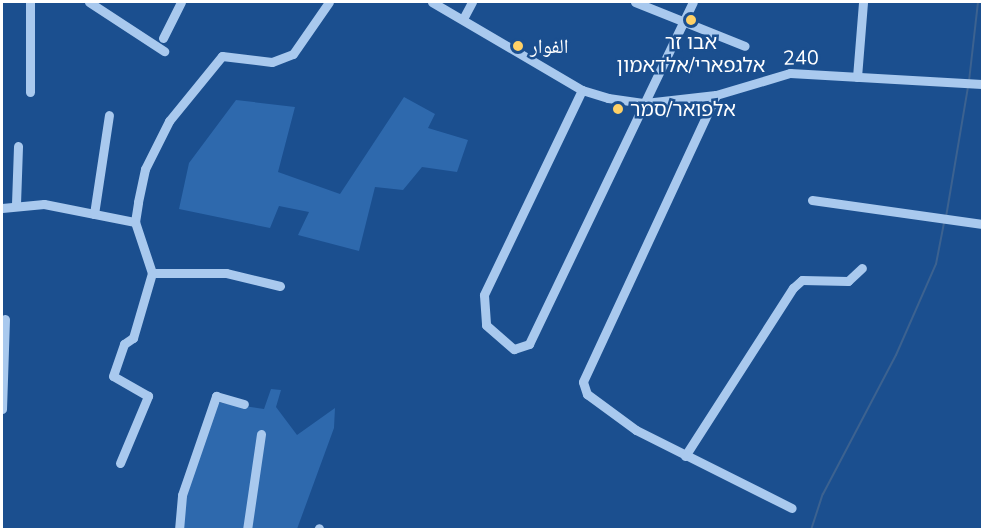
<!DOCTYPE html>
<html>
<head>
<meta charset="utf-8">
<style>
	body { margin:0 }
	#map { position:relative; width:984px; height:531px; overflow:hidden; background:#1b4f8f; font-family:"Nunito Sans","Noto Naskh Arabic","Noto Sans Hebrew",sans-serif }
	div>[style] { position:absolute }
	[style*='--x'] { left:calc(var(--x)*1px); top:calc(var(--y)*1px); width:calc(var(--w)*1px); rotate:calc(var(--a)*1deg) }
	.green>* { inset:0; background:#2e69ad }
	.stream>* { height:2px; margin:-1px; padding:0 1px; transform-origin:1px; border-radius:1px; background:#3c6290 }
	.minor>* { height:9px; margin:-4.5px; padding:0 4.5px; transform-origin:4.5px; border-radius:4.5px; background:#a9c9ee }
	.dots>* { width:16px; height:16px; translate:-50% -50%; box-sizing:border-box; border:3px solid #1b4f8f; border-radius:50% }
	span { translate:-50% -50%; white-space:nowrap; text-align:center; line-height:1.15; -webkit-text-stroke:5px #1b4f8f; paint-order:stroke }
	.poi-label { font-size:20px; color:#fff }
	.left { translate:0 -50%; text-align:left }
	.street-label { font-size:20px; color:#fff }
	.frame { position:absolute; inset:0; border:3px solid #fff; pointer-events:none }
</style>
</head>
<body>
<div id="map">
	<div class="green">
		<div style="clip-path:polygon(404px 97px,435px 114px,428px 128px,468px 140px,457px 172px,422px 167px,403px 190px,375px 187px,359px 251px,298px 235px,309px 212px,279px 206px,270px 228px,179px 209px,189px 163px,236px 100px,295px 107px,278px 172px,340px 194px)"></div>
		<div style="clip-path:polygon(271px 389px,281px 390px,276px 407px,297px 435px,335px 408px,334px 428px,297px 529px,181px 530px,185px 487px,215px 402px,264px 409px)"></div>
	</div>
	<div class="stream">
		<div style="--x:969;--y:81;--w:80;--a:-83.5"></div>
		<div style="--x:946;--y:217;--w:132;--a:-80.4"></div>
		<div style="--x:811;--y:530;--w:38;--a:-72"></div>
		<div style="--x:823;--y:494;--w:157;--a:-62.3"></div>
		<div style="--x:896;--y:355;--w:99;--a:-66.3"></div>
		<div style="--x:936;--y:264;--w:42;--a:-79"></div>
	</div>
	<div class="minor">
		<div style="--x:89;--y:2;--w:90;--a:33.2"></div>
		<div style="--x:432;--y:2;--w:174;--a:30.4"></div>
		<div style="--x:582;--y:90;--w:27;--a:17"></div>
		<div style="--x:608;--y:98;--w:37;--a:8"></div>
		<div style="--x:645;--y:103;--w:71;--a:-6.4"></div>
		<div style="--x:716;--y:95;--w:77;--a:-16.6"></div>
		<div style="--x:790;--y:73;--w:192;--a:3.3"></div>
		<div style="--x:635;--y:2;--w:118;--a:21.8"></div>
		<div style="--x:464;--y:17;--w:17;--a:-62"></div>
		<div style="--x:163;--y:38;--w:40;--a:-63.4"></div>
		<div style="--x:857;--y:77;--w:75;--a:-85.4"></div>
		<div style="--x:582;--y:90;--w:227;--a:115.6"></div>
		<div style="--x:484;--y:295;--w:30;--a:86"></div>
		<div style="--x:486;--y:325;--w:37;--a:41"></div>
		<div style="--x:514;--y:349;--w:16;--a:-18"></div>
		<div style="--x:529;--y:344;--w:379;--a:-64.4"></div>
		<div style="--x:30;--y:92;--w:90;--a:-90"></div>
		<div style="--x:716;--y:95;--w:316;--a:114.9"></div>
		<div style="--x:583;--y:382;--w:13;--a:72"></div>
		<div style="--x:587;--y:394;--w:61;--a:36.3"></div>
		<div style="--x:636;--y:430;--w:174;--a:26.6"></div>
		<div style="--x:812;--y:200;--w:172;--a:8"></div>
		<div style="--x:16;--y:204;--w:58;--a:-88"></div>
		<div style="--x:2;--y:208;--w:42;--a:-5.4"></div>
		<div style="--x:44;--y:204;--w:93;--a:11.2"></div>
		<div style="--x:94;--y:214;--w:100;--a:-81.4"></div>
		<div style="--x:280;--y:286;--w:56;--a:-166.5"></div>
		<div style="--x:226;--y:273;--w:74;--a:180"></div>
		<div style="--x:152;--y:273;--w:54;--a:-108.4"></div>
		<div style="--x:135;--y:222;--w:20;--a:-81"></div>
		<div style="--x:138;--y:202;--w:34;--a:-78"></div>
		<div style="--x:145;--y:169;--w:54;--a:-63.4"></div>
		<div style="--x:169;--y:121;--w:84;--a:-50.8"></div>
		<div style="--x:222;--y:56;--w:50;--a:6.8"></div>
		<div style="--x:272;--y:62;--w:22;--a:-21"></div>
		<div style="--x:293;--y:54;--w:63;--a:-55.3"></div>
		<div style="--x:2;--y:409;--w:90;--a:-88.1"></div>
		<div style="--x:685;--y:456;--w:200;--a:-57.3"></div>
		<div style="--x:793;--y:288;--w:12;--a:-42"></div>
		<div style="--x:802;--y:280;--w:46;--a:1.2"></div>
		<div style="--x:848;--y:281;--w:19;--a:-43"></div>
		<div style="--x:120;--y:463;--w:73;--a:-67.3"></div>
		<div style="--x:148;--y:396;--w:40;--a:-150.3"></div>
		<div style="--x:113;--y:376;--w:34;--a:-71"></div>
		<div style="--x:124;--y:344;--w:11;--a:-34"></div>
		<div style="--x:133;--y:338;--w:68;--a:-73.7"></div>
		<div style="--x:179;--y:530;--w:35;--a:-85"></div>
		<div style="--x:182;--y:495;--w:105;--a:-71"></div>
		<div style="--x:216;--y:396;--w:29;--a:16"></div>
		<div style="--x:247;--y:530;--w:97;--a:-81.7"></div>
		<div style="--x:318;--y:530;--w:2;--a:-63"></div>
	</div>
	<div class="dots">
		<div style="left:691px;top:20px;background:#ffd166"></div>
		<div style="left:518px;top:46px;background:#ffd166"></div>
		<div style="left:618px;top:109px;background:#ffd166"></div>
	</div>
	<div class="poi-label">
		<span style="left:691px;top:54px">אבו זר<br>אלגפארי/אלדאמון</span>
		<span class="left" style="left:530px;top:46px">الفوار</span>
		<span class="left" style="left:630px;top:109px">אלפואר/סמר</span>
	</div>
	<div class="street-label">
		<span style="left:801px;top:58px;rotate:-1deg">240</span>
	</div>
	<div class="frame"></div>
</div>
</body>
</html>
